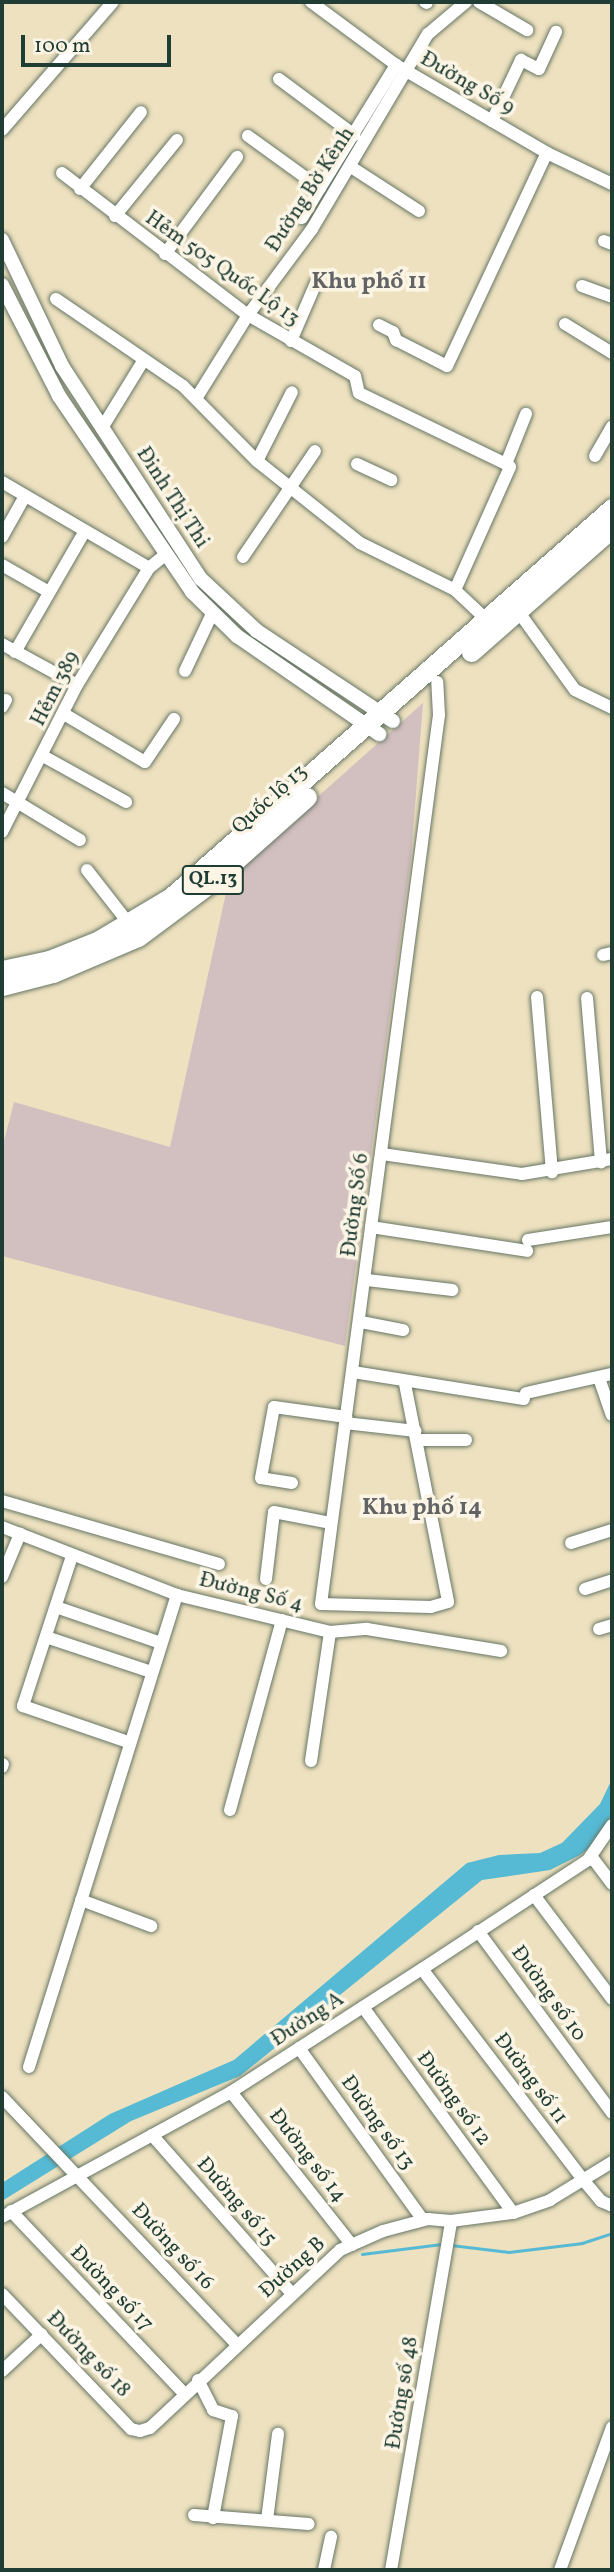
<!DOCTYPE html>
<html>
<head>
<meta charset="utf-8">
<style>
	body { margin:0 }
	#map { position:relative; width:614px; height:2572px; overflow:hidden; background:#ede1bf; font-family:Vollkorn,serif }
	div>[style] { position:absolute }
	[style*='--x'] { left:calc(var(--x)*1px); top:calc(var(--y)*1px); width:calc(var(--w)*1px); rotate:calc(var(--a)*1deg) }
	.industrial>* { inset:0; background:#d2bfc0 }
	.water>* { inset:0; background:#56bad4 }
	.stream>* { height:2.5px; margin:-1.25px; padding:0 1.25px; transform-origin:1.25px; border-radius:1.25px; background:#56bad4 }
	.roads { filter:drop-shadow(0 0 2px #677665) drop-shadow(0 0 2px #677665) }
	.minor>* { height:12px; margin:-6px; padding:0 6px; transform-origin:6px; border-radius:6px; background:#fff }
	.tertiary>* { height:14px; margin:-7px; padding:0 7px; transform-origin:7px; border-radius:7px; background:#fff }
	.trunk>* { height:19px; margin:-9.5px; padding:0 9.5px; transform-origin:9.5px; border-radius:9.5px; background:#fff }
	span { translate:-50% -50%; white-space:nowrap; text-align:center; line-height:1.15; -webkit-text-stroke:7px #fcf5e5; paint-order:stroke }
	.shield-label span { padding:2px 5px; background:#fcf5e5; border:2px solid; border-radius:5px; -webkit-text-stroke-width:0 }
	.shield-label { font-size:19px; color:#1f3d34; font-weight:700 }
	.street-label { font-size:21px; color:#1f3d34 }
	.neighbourhood-label { font-size:23px; color:#626364; font-weight:700 }
	.frame { position:absolute; inset:0; border:4px solid #1f3d34; pointer-events:none }
	.scale { position:absolute; left:21px; top:35px; width:150px; height:32px; box-sizing:border-box; border:4px solid #1f3d34; border-top:0; padding-left:9px; font-size:21px; line-height:24px; white-space:nowrap; color:#1f3d34; -webkit-text-stroke:5px #fcf5e5; paint-order:stroke }
</style>
</head>
<body>
<div id="map">
	<div class="industrial">
		<div style="clip-path:polygon(423px 703px,411px 857px,345px 1346px,2px 1256px,2px 1149px,14px 1102px,170px 1147px,230px 875px)"></div>
	</div>
	<div class="water">
		<div style="clip-path:polygon(612px 1779px,612px 1814px,596px 1843px,580px 1855px,550px 1870px,482px 1880px,240px 2076px,131px 2121px,2px 2201px,2px 2183px,110px 2114px,234px 2060px,467px 1863px,499px 1855px,540px 1853px,562px 1843px,600px 1804px)"></div>
	</div>
	<div class="stream">
		<div style="--x:451;--y:2245;--w:58;--a:6.9"></div>
		<div style="--x:509;--y:2252;--w:74;--a:-7"></div>
		<div style="--x:582;--y:2243;--w:32;--a:-18"></div>
		<div style="--x:362;--y:2254;--w:80;--a:-7.2"></div>
	</div>
	<div class="roads">
		<div class="minor">
			<div style="--x:311;--y:2;--w:106;--a:36.5"></div>
			<div style="--x:396;--y:65;--w:175;--a:30.2"></div>
			<div style="--x:547;--y:153;--w:72;--a:25.5"></div>
			<div style="--x:425;--y:2;--w:2;--a:27"></div>
			<div style="--x:479;--y:2;--w:56;--a:30.3"></div>
			<div style="--x:279;--y:79;--w:94;--a:36.7"></div>
			<div style="--x:492;--y:121;--w:68;--a:-64.6"></div>
			<div style="--x:521;--y:60;--w:20;--a:27"></div>
			<div style="--x:539;--y:69;--w:41;--a:-65.3"></div>
			<div style="--x:2;--y:130;--w:169;--a:-49.1"></div>
			<div style="--x:248;--y:136;--w:89;--a:35.8"></div>
			<div style="--x:320;--y:188;--w:145;--a:-58.3"></div>
			<div style="--x:351;--y:167;--w:81;--a:32.9"></div>
			<div style="--x:62;--y:173;--w:234;--a:37.4"></div>
			<div style="--x:248;--y:315;--w:123;--a:29.7"></div>
			<div style="--x:355;--y:376;--w:17;--a:77"></div>
			<div style="--x:359;--y:393;--w:163;--a:25.8"></div>
			<div style="--x:506;--y:464;--w:54;--a:-68.2"></div>
			<div style="--x:80;--y:189;--w:98;--a:-51.6"></div>
			<div style="--x:115;--y:216;--w:98;--a:-50.8"></div>
			<div style="--x:302;--y:218;--w:35;--a:-59"></div>
			<div style="--x:604;--y:241;--w:9;--a:21"></div>
			<div style="--x:165;--y:254;--w:121;--a:-53.4"></div>
			<div style="--x:582;--y:286;--w:32;--a:20"></div>
			<div style="--x:56;--y:299;--w:154;--a:34.4"></div>
			<div style="--x:183;--y:386;--w:105;--a:45.4"></div>
			<div style="--x:257;--y:461;--w:132;--a:38.5"></div>
			<div style="--x:360;--y:543;--w:106;--a:26.3"></div>
			<div style="--x:455;--y:590;--w:44;--a:43.2"></div>
			<div style="--x:565;--y:324;--w:55;--a:31.7"></div>
			<div style="--x:379;--y:325;--w:16;--a:27"></div>
			<div style="--x:393;--y:332;--w:9;--a:69"></div>
			<div style="--x:396;--y:340;--w:57;--a:27"></div>
			<div style="--x:447;--y:366;--w:235;--a:-64.9"></div>
			<div style="--x:291;--y:341;--w:63;--a:-66.7"></div>
			<div style="--x:197;--y:397;--w:97;--a:-58.1"></div>
			<div style="--x:248;--y:315;--w:107;--a:-53.3"></div>
			<div style="--x:312;--y:229;--w:227;--a:-59.3"></div>
			<div style="--x:428;--y:34;--w:50;--a:-40.1"></div>
			<div style="--x:102;--y:428;--w:79;--a:-58.5"></div>
			<div style="--x:595;--y:456;--w:34;--a:-60"></div>
			<div style="--x:257;--y:461;--w:77;--a:-63.1"></div>
			<div style="--x:357;--y:464;--w:38;--a:25"></div>
			<div style="--x:2;--y:482;--w:170;--a:30.3"></div>
			<div style="--x:149;--y:568;--w:21;--a:-39"></div>
			<div style="--x:2;--y:537;--w:45;--a:-60.6"></div>
			<div style="--x:243;--y:557;--w:128;--a:-55.8"></div>
			<div style="--x:2;--y:565;--w:54;--a:29.9"></div>
			<div style="--x:455;--y:590;--w:135;--a:-65.9"></div>
			<div style="--x:518;--y:611;--w:97;--a:54.2"></div>
			<div style="--x:575;--y:690;--w:41;--a:25.9"></div>
			<div style="--x:2;--y:644;--w:85;--a:28.7"></div>
			<div style="--x:15;--y:652;--w:140;--a:-60"></div>
			<div style="--x:185;--y:671;--w:63;--a:-64.7"></div>
			<div style="--x:2;--y:707;--w:8;--a:-60"></div>
			<div style="--x:64;--y:714;--w:94;--a:30.7"></div>
			<div style="--x:145;--y:762;--w:52;--a:-56"></div>
			<div style="--x:43;--y:756;--w:95;--a:29"></div>
			<div style="--x:2;--y:793;--w:91;--a:31.1"></div>
			<div style="--x:2;--y:832;--w:165;--a:-63"></div>
			<div style="--x:77;--y:685;--w:137;--a:-58.4"></div>
			<div style="--x:87;--y:870;--w:70;--a:52"></div>
			<div style="--x:603;--y:955;--w:9;--a:-13"></div>
			<div style="--x:537;--y:997;--w:176;--a:85.1"></div>
			<div style="--x:587;--y:998;--w:165;--a:85.1"></div>
			<div style="--x:382;--y:1154;--w:141;--a:8.1"></div>
			<div style="--x:522;--y:1174;--w:91;--a:-9.5"></div>
			<div style="--x:371;--y:1227;--w:158;--a:8.7"></div>
			<div style="--x:528;--y:1240;--w:85;--a:-8.8"></div>
			<div style="--x:367;--y:1280;--w:86;--a:6.7"></div>
			<div style="--x:361;--y:1322;--w:43;--a:10.8"></div>
			<div style="--x:353;--y:1372;--w:173;--a:9"></div>
			<div style="--x:599;--y:1378;--w:39;--a:71"></div>
			<div style="--x:405;--y:1384;--w:222;--a:78.8"></div>
			<div style="--x:448;--y:1602;--w:18;--a:164"></div>
			<div style="--x:431;--y:1607;--w:110;--a:-178.4"></div>
			<div style="--x:321;--y:1604;--w:897;--a:-82.44"></div>
			<div style="--x:439;--y:715;--w:33;--a:-93"></div>
			<div style="--x:526;--y:1393;--w:88;--a:-12.5"></div>
			<div style="--x:345;--y:1423;--w:71;--a:6.4"></div>
			<div style="--x:417;--y:1440;--w:49;--a:0"></div>
			<div style="--x:292;--y:1483;--w:31;--a:-171"></div>
			<div style="--x:261;--y:1478;--w:72;--a:-79.6"></div>
			<div style="--x:274;--y:1407;--w:73;--a:7.9"></div>
			<div style="--x:2;--y:1501;--w:226;--a:16.2"></div>
			<div style="--x:2;--y:1527;--w:188;--a:21.2"></div>
			<div style="--x:177;--y:1595;--w:157;--a:13.6"></div>
			<div style="--x:330;--y:1632;--w:37;--a:-5"></div>
			<div style="--x:367;--y:1629;--w:136;--a:9.3"></div>
			<div style="--x:571;--y:1543;--w:43;--a:-17.6"></div>
			<div style="--x:72;--y:1556;--w:158;--a:108.1"></div>
			<div style="--x:23;--y:1706;--w:111;--a:18.9"></div>
			<div style="--x:2;--y:1577;--w:47;--a:-67.3"></div>
			<div style="--x:266;--y:1579;--w:67;--a:-83.2"></div>
			<div style="--x:274;--y:1512;--w:57;--a:11.1"></div>
			<div style="--x:585;--y:1589;--w:28;--a:-18"></div>
			<div style="--x:56;--y:1607;--w:111;--a:18.9"></div>
			<div style="--x:599;--y:1629;--w:14;--a:-17"></div>
			<div style="--x:46;--y:1637;--w:111;--a:18.4"></div>
			<div style="--x:311;--y:1761;--w:130;--a:-81.6"></div>
			<div style="--x:2;--y:1767;--w:3;--a:-72"></div>
			<div style="--x:230;--y:1810;--w:197;--a:-74.7"></div>
			<div style="--x:591;--y:1856;--w:35;--a:53"></div>
			<div style="--x:534;--y:1895;--w:130;--a:53.1"></div>
			<div style="--x:81;--y:1900;--w:75;--a:20.4"></div>
			<div style="--x:478;--y:1931;--w:226;--a:53.6"></div>
			<div style="--x:422;--y:1969;--w:268;--a:52.6"></div>
			<div style="--x:585;--y:2182;--w:25;--a:50"></div>
			<div style="--x:601;--y:2201;--w:12;--a:24"></div>
			<div style="--x:363;--y:2007;--w:255;--a:53.9"></div>
			<div style="--x:299;--y:2048;--w:212;--a:54.2"></div>
			<div style="--x:29;--y:2067;--w:495;--a:-72.6"></div>
			<div style="--x:231;--y:2092;--w:195;--a:51.7"></div>
			<div style="--x:2;--y:2097;--w:342;--a:46.5"></div>
			<div style="--x:152;--y:2135;--w:212;--a:48.6"></div>
			<div style="--x:11;--y:2211;--w:251;--a:46.5"></div>
			<div style="--x:2;--y:2217;--w:261;--a:-28.6"></div>
			<div style="--x:231;--y:2092;--w:227;--a:-32.8"></div>
			<div style="--x:422;--y:1969;--w:199;--a:-33.3"></div>
			<div style="--x:588;--y:1860;--w:42;--a:-55.6"></div>
			<div style="--x:2;--y:2294;--w:187;--a:46.3"></div>
			<div style="--x:131;--y:2429;--w:9;--a:13"></div>
			<div style="--x:140;--y:2431;--w:10;--a:-17"></div>
			<div style="--x:150;--y:2428;--w:260;--a:-43.1"></div>
			<div style="--x:340;--y:2250;--w:47;--a:-23.8"></div>
			<div style="--x:383;--y:2231;--w:47;--a:-14.9"></div>
			<div style="--x:428;--y:2219;--w:23;--a:5"></div>
			<div style="--x:451;--y:2221;--w:63;--a:-7.4"></div>
			<div style="--x:513;--y:2213;--w:39;--a:-19"></div>
			<div style="--x:550;--y:2200;--w:73;--a:-31.5"></div>
			<div style="--x:2;--y:2371;--w:54;--a:-42.8"></div>
			<div style="--x:198;--y:2380;--w:34;--a:63"></div>
			<div style="--x:213;--y:2410;--w:20;--a:18"></div>
			<div style="--x:232;--y:2416;--w:104;--a:100.6"></div>
			<div style="--x:194;--y:2515;--w:115;--a:4.5"></div>
			<div style="--x:267;--y:2520;--w:87;--a:-82.7"></div>
			<div style="--x:324;--y:2570;--w:34;--a:-78"></div>
			<div style="--x:391;--y:2570;--w:354;--a:-80.2"></div>
			<div style="--x:560;--y:2570;--w:152;--a:-70"></div>
		</div>
		<div class="tertiary">
			<div style="--x:2;--y:240;--w:140;--a:64.5"></div>
			<div style="--x:62;--y:366;--w:254;--a:56.9"></div>
			<div style="--x:201;--y:579;--w:76;--a:42.9"></div>
			<div style="--x:257;--y:631;--w:163;--a:33.5"></div>
			<div style="--x:2;--y:285;--w:125;--a:62.8"></div>
			<div style="--x:59;--y:396;--w:237;--a:55.8"></div>
			<div style="--x:192;--y:592;--w:63;--a:44.4"></div>
			<div style="--x:237;--y:636;--w:173;--a:34.6"></div>
		</div>
		<div class="trunk">
			<div style="--x:471;--y:652;--w:188;--a:-41.3"></div>
			<div style="--x:2;--y:970;--w:48;--a:-12"></div>
			<div style="--x:49;--y:960;--w:54;--a:-21.8"></div>
			<div style="--x:99;--y:940;--w:84;--a:-30.8"></div>
			<div style="--x:171;--y:897;--w:588;--a:-41.42"></div>
			<div style="--x:2;--y:986;--w:53;--a:-14.3"></div>
			<div style="--x:53;--y:973;--w:92;--a:-23"></div>
			<div style="--x:138;--y:937;--w:89;--a:-36.7"></div>
			<div style="--x:209;--y:884;--w:131;--a:-41.6"></div>
		</div>
	</div>
	<div class="shield-label">
		<span style="left:213px;top:880px">QL.13</span>
	</div>
	<div class="street-label">
		<span style="left:467px;top:84px;rotate:30deg">Đường Số 9</span>
		<span style="left:311px;top:190px;rotate:-57deg">Đường Bờ Kênh</span>
		<span style="left:222px;top:269px;rotate:35deg">Hẻm 505 Quốc Lộ 13</span>
		<span style="left:172px;top:498px;rotate:57deg">Đinh Thị Thi</span>
		<span style="left:56px;top:689px;rotate:-63deg">Hẻm 389</span>
		<span style="left:270px;top:800px;rotate:-42deg">Quốc lộ 13</span>
		<span style="left:356px;top:1205px;rotate:-83deg">Đường Số 6</span>
		<span style="left:251px;top:1593px;rotate:14deg">Đường Số 4</span>
		<span style="left:548px;top:1994px;rotate:54deg">Đường số 10</span>
		<span style="left:308px;top:2020px;rotate:-33deg">Đường A</span>
		<span style="left:530px;top:2079px;rotate:53deg">Đường số 11</span>
		<span style="left:453px;top:2099px;rotate:54deg">Đường số 12</span>
		<span style="left:377px;top:2123px;rotate:54deg">Đường số 13</span>
		<span style="left:307px;top:2156px;rotate:52deg">Đường số 14</span>
		<span style="left:236px;top:2202px;rotate:49deg">Đường số 15</span>
		<span style="left:172px;top:2247px;rotate:47deg">Đường số 16</span>
		<span style="left:293px;top:2268px;rotate:-42deg">Đường B</span>
		<span style="left:111px;top:2289px;rotate:46deg">Đường số 17</span>
		<span style="left:88px;top:2355px;rotate:46deg">Đường số 18</span>
		<span style="left:403px;top:2393px;rotate:-81deg">Đường số 48</span>
	</div>
	<div class="neighbourhood-label">
		<span style="left:369px;top:282px">Khu phố 11</span>
		<span style="left:422px;top:1508px">Khu phố 14</span>
	</div>
	<div class="frame"></div>
	<div class="scale">100 m</div>
</div>
</body>
</html>
